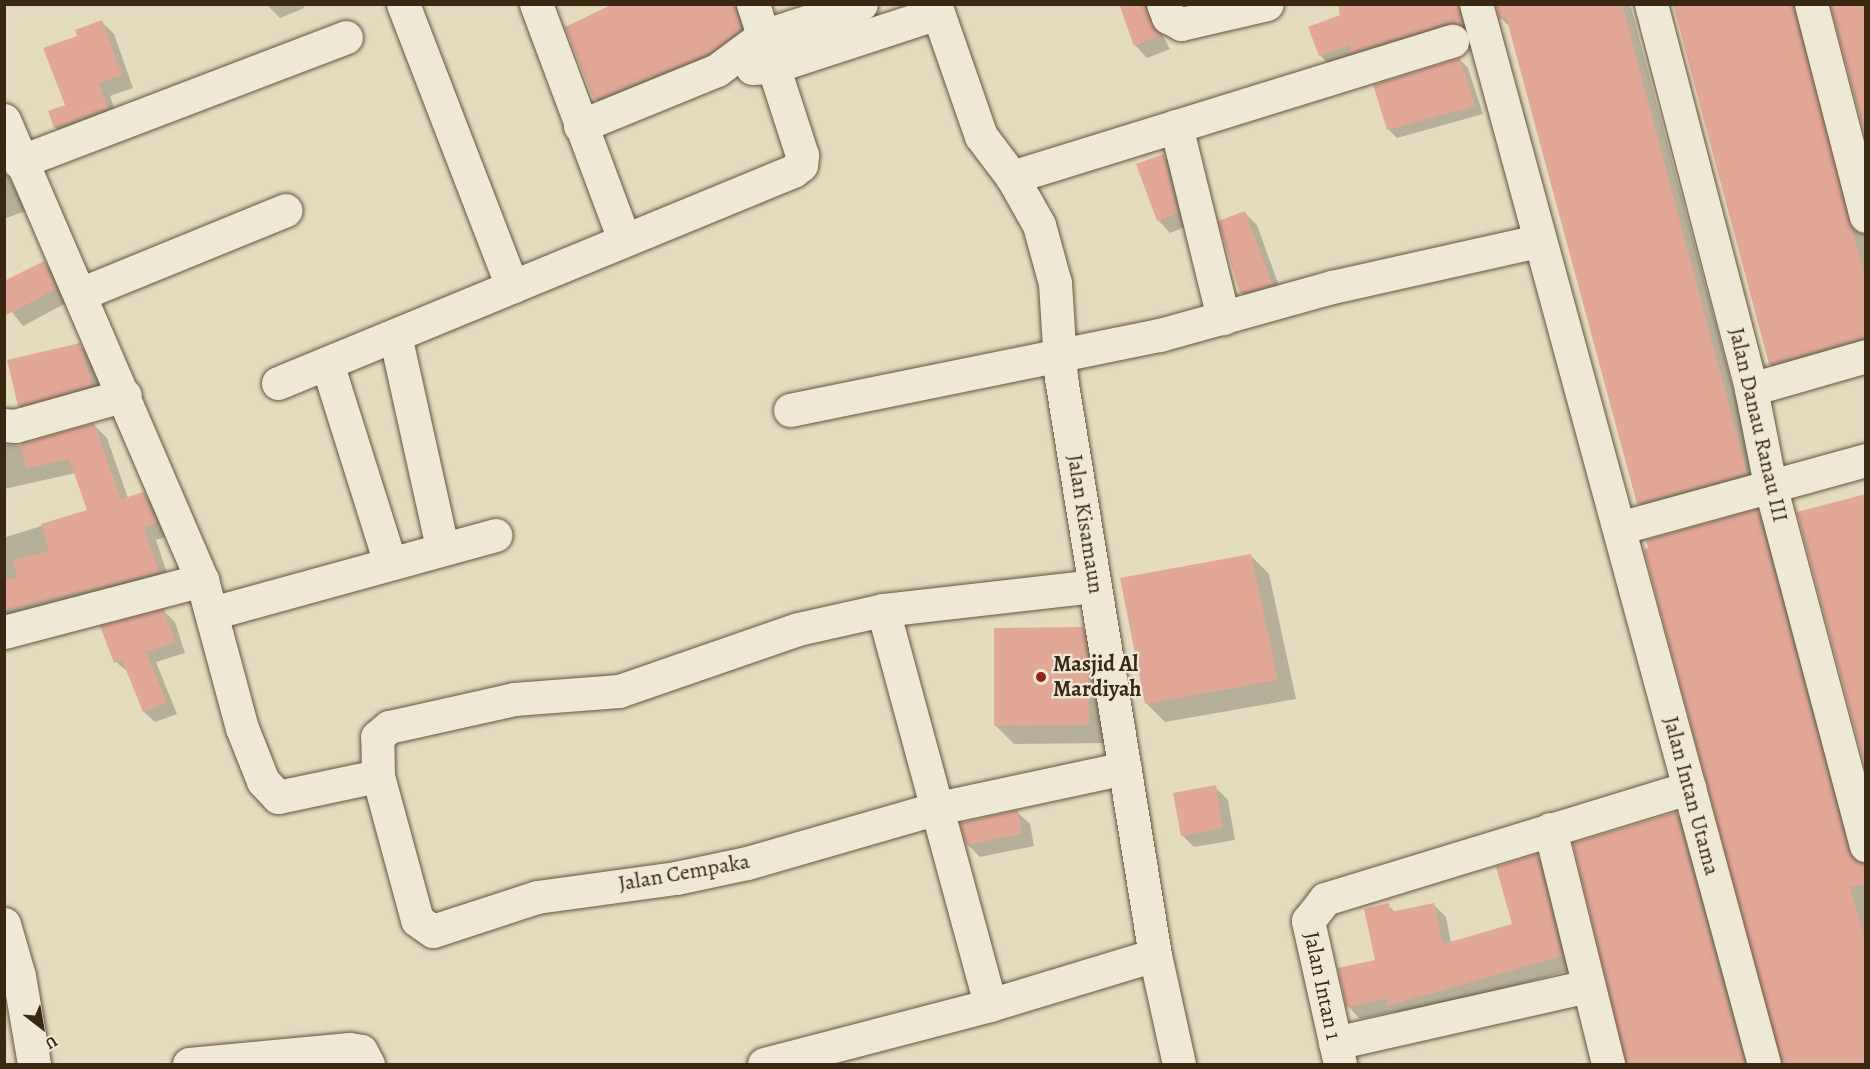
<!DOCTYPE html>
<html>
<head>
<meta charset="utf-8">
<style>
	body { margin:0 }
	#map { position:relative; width:1870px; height:1069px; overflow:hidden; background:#e5dcbf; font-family:Alegreya,serif }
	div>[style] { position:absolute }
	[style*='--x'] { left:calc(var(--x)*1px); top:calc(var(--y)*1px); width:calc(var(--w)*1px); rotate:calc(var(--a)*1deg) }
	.shadow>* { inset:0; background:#0003 }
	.building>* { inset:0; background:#e1a896 }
	.roads { filter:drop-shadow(0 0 2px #65543d) drop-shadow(0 0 2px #65543d) }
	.street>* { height:33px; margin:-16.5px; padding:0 16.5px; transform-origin:16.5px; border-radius:16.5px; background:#eee8d5 }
	.dots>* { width:16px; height:16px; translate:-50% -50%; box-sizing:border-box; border:3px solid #eee8d5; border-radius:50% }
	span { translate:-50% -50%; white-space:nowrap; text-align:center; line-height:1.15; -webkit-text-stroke:4.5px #eee8d5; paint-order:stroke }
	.street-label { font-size:22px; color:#3a2712 }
	.poi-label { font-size:22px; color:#3a2712; font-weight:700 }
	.left { translate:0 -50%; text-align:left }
	.frame { position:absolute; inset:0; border:6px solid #3a2712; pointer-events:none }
	.north { position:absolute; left:12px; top:997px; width:60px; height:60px; -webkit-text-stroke:4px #eee8d5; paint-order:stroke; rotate:149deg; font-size:16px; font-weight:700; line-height:24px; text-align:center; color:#3a2712 }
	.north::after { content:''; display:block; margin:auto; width:21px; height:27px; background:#3a2712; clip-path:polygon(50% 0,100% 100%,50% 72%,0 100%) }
</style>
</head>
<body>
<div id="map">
	<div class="shadow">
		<div style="clip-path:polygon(266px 4px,303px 4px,304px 8px,280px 18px)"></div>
		<div style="clip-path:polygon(617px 4px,745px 4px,752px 41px,607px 111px,596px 99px)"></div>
		<div style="clip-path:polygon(1120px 4px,1153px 4px,1157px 25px,1170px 49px,1147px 58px,1135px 45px)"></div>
		<div style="clip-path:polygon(1339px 4px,1474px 4px,1474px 37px,1460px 35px,1332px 67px,1320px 55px,1342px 16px)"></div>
		<div style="clip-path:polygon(1496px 4px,1630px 4px,1759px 486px,1650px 515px,1638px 503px,1511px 28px,1501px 18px)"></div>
		<div style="clip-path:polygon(1674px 4px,1812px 4px,1805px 22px,1859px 233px,1866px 234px,1866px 353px,1783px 376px,1770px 364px)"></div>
		<div style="clip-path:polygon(102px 22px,114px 34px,133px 88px,110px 96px,119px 121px,68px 140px,56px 128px,50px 112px,67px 106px,79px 37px)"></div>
		<div style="clip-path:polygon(1459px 59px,1468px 68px,1483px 114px,1397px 138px,1388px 129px)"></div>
		<div style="clip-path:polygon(1163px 156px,1176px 168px,1190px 225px,1170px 233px,1158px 220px)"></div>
		<div style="clip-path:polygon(4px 170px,28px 210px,4px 219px)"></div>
		<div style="clip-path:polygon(1245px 213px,1257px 225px,1283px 297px,1254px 305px,1241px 292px)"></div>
		<div style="clip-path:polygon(44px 262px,56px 275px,68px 302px,23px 326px,4px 302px)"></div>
		<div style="clip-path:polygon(79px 345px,92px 358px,104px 397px,31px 418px,19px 405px)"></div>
		<div style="clip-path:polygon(94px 425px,107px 438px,128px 498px,143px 494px,156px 507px,169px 536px,156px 540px,171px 585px,4px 626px,4px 531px,6px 537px,89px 511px,76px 473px,4px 489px,4px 445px,20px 446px)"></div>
		<div style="clip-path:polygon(1757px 511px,1769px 524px,1859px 862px,1866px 863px,1866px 1064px)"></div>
		<div style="clip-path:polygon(1250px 555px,1269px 574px,1296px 699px,1165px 722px,1146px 703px)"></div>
		<div style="clip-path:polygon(164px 611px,175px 622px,185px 653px,156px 662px,177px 714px,155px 722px,144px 712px,128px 672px,116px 662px)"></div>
		<div style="clip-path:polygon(1082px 629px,1101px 648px,1107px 743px,1014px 744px,996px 726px)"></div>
		<div style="clip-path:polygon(1215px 787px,1228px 800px,1235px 840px,1194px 847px,1182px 835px)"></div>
		<div style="clip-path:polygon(1017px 812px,1030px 824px,1034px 846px,980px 857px,967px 844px)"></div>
		<div style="clip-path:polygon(1676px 813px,1688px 826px,1753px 1064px,1628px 1064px)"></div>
		<div style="clip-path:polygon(1537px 856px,1549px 869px,1574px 969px,1402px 1017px,1396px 1011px,1360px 1019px,1348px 1006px,1377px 961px,1388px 905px,1396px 913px,1433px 904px,1446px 917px,1451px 943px,1514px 925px)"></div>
	</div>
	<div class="building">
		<div style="clip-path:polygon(613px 4px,735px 4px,741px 29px,708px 54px,594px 100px,565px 27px)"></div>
		<div style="clip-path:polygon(1119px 4px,1145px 4px,1159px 36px,1134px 46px)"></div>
		<div style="clip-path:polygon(1338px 4px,1458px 4px,1463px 26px,1446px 23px,1350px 53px,1349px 45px,1319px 56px,1308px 27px,1340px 15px)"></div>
		<div style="clip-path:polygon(1496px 4px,1622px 4px,1747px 473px,1637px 504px,1506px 17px,1499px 19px)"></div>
		<div style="clip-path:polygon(1673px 4px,1793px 4px,1866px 282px,1866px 338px,1769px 364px)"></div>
		<div style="clip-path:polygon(1830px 4px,1866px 4px,1866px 139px)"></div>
		<div style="clip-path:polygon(102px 20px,122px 75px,99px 83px,108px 108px,54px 128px,48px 111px,65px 105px,43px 48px,77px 36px,75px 30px)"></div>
		<div style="clip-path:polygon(1460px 58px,1475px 106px,1387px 130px,1373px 85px)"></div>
		<div style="clip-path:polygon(1164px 154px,1178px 213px,1157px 221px,1136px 164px)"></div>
		<div style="clip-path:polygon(1245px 211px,1272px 284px,1240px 293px,1218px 221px)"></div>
		<div style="clip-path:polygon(44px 261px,57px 289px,4px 316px,4px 281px)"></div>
		<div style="clip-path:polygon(80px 343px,92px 385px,18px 406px,7px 360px)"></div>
		<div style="clip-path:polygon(94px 423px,121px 499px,144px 492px,157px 523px,144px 527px,159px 572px,4px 610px,4px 580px,17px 577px,13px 560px,49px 551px,41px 524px,87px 510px,69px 459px,26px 469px,21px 444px)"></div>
		<div style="clip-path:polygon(1866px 494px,1866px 770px,1797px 512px)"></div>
		<div style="clip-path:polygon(1757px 509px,1848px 850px,1853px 859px,1866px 863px,1866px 885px,1850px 887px,1866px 943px,1866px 1065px,1782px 1065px,1644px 550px,1648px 548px,1646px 540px)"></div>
		<div style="clip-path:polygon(1251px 554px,1278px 680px,1145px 704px,1120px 578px)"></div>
		<div style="clip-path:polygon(164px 609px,175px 643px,146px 652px,167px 703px,143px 712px,122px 660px,114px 663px,100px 626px)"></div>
		<div style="clip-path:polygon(1083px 627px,1089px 665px,1089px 725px,994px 726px,994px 628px)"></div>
		<div style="clip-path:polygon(1216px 785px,1223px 828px,1181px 836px,1173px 793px)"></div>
		<div style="clip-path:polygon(1018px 810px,1022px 834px,966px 845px,960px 823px)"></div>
		<div style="clip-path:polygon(1676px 812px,1745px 1065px,1626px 1065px,1573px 843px)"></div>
		<div style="clip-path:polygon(1537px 854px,1562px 956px,1388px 1006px,1386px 999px,1346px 1007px,1338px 968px,1375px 960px,1364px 909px,1389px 903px,1391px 912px,1434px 903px,1443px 944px,1512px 924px,1496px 867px)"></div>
	</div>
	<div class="roads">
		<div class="street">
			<div style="--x:403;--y:4;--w:303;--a:68.9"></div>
			<div style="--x:536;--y:4;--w:251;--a:69.5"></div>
			<div style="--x:935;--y:4;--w:140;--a:70.8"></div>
			<div style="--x:981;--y:136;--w:51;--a:52.9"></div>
			<div style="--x:1012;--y:177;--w:55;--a:60.6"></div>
			<div style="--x:1039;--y:225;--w:60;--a:74.6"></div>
			<div style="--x:1055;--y:283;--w:95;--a:86.4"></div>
			<div style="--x:1061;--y:378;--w:585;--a:80.75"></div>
			<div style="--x:1155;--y:955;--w:112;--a:77.6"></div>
			<div style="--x:1163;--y:4;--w:14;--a:69"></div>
			<div style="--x:1168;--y:17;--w:15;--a:28"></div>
			<div style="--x:1181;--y:24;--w:88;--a:-13.1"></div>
			<div style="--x:1476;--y:4;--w:1098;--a:74.8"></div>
			<div style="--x:1651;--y:4;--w:398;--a:75.4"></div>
			<div style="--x:1751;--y:389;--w:98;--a:78.8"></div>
			<div style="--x:1770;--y:485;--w:373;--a:75.1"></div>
			<div style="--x:1811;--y:4;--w:219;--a:75.5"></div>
			<div style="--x:752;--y:68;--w:20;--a:-3"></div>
			<div style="--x:772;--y:67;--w:174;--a:-18.1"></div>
			<div style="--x:4;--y:120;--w:501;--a:66.71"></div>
			<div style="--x:202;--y:580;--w:153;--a:74.9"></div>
			<div style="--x:242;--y:728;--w:57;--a:68.4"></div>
			<div style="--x:263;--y:781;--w:22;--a:47"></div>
			<div style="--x:278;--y:797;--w:102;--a:-11.9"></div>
			<div style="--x:378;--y:776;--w:149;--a:74.8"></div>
			<div style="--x:417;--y:920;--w:19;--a:35"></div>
			<div style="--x:433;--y:931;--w:109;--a:-18.1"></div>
			<div style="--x:537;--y:897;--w:140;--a:-7.8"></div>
			<div style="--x:676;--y:878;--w:73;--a:-11.9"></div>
			<div style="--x:747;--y:863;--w:195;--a:-16.1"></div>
			<div style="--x:934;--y:809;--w:195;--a:-12.1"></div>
			<div style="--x:580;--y:126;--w:148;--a:-22.2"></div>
			<div style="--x:717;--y:70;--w:57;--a:-36.5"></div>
			<div style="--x:763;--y:36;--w:103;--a:-18.1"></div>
			<div style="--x:1176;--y:126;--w:198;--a:76.2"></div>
			<div style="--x:19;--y:162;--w:350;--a:-20.9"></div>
			<div style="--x:1012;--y:177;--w:461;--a:-17.2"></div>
			<div style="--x:80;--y:294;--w:222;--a:-22.2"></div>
			<div style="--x:395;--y:335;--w:217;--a:77.5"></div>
			<div style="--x:327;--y:363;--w:210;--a:72.5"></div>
			<div style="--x:278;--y:383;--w:557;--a:-22.37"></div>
			<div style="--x:793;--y:171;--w:10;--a:-37"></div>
			<div style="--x:801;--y:165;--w:10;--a:-84"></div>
			<div style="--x:802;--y:155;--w:159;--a:-108"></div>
			<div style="--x:1751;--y:389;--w:120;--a:-16"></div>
			<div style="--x:790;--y:410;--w:378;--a:-11.5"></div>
			<div style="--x:1160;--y:335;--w:179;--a:-15.6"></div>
			<div style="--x:1332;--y:287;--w:211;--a:-12.6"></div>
			<div style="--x:4;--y:425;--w:11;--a:5"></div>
			<div style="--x:15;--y:426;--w:114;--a:-15.7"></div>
			<div style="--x:1619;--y:528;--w:256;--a:-15.4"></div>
			<div style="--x:883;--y:610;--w:409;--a:74.8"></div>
			<div style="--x:212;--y:613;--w:294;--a:-15.4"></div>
			<div style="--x:4;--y:632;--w:205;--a:-14.7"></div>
			<div style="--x:378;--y:776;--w:39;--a:-91"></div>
			<div style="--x:377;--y:737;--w:16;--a:-40"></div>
			<div style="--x:389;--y:727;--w:128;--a:-12.6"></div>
			<div style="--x:514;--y:699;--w:105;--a:-4.4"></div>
			<div style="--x:619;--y:691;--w:189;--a:-19.1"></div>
			<div style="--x:798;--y:629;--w:87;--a:-12.6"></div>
			<div style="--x:883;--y:610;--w:213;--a:-6.5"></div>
			<div style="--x:1550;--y:829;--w:242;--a:76.1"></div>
			<div style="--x:4;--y:924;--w:54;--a:73.9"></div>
			<div style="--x:19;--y:976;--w:89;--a:80.3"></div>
			<div style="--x:1335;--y:1043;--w:258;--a:-12.7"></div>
			<div style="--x:189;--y:1064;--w:161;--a:-5.4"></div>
			<div style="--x:349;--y:1049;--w:12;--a:9"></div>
			<div style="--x:361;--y:1051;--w:15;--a:62"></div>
			<div style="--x:764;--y:1064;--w:234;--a:-14.6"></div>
			<div style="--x:990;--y:1005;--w:172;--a:-16.9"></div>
			<div style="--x:1340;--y:1064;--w:147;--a:-102.6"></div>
			<div style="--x:1308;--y:921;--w:28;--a:-52"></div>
			<div style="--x:1325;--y:899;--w:381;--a:-17"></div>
		</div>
	</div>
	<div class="dots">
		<div style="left:1041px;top:677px;background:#8f2418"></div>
	</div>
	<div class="street-label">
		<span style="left:1758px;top:425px;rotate:77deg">Jalan Danau Ranau III</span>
		<span style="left:1085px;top:524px;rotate:81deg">Jalan Kisamaun</span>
		<span style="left:1691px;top:796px;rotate:75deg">Jalan Intan Utama</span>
		<span style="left:684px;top:873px;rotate:-10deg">Jalan Cempaka</span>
		<span style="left:1322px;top:986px;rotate:78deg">Jalan Intan 1</span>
	</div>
	<div class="poi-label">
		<span class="left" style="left:1053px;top:677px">Masjid Al<br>Mardiyah</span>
	</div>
	<div class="frame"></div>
	<div class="north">U</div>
</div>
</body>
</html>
